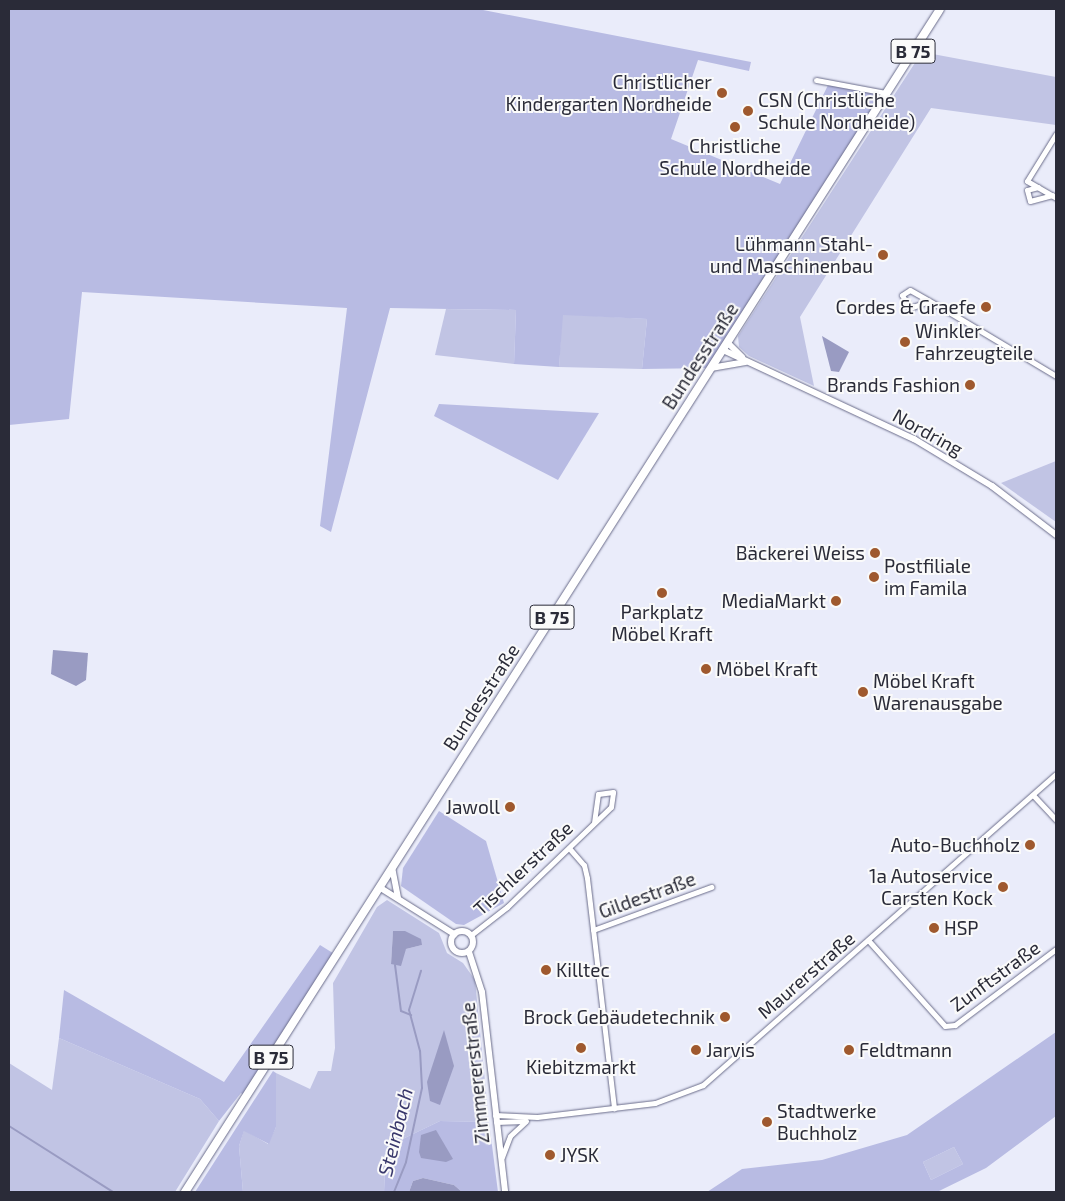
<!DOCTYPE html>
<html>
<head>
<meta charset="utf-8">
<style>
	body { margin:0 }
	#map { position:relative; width:1065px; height:1201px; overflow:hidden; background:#eaecfa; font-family:"Exo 2",sans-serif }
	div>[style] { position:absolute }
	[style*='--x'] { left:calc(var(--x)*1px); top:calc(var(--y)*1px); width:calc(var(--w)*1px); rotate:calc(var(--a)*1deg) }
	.green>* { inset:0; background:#c1c4e4 }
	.forest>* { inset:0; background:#b8bbe3 }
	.water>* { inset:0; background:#999bc2 }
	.stream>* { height:2px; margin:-1px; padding:0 1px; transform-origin:1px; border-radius:1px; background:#999bc2 }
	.roads { filter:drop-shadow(0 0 1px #6a6c8a) drop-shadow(0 0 1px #6a6c8a) }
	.minor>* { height:5px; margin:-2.5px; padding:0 2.5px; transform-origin:2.5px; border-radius:2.5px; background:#fff }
	.tertiary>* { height:6px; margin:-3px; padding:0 3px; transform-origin:3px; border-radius:3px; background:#fff }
	.tertiary>.ring { margin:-3px; padding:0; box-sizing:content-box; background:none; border:6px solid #fff; border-radius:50% }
	.primary>* { height:8px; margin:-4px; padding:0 4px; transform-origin:4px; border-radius:4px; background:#fff }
	.dots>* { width:14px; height:14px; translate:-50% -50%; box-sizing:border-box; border:2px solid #fafafa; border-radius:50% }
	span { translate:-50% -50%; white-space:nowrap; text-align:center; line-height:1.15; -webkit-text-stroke:4px #fafafa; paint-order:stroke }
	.shield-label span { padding:1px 4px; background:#fafafa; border:1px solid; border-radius:4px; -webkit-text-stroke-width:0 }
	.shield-label { font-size:18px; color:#2a2b38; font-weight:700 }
	.poi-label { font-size:19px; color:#2a2b38 }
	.right { translate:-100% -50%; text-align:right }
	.left { translate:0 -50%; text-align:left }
	.street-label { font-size:19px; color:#2a2b38 }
	.water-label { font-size:20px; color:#39386c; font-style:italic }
	.frame { position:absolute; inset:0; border:10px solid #2a2b38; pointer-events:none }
</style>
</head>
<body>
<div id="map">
	<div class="green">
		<div style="clip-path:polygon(922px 52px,1056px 77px,1056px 125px,931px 108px,800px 317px,814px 386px,749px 356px,739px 347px,738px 336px)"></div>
		<div style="clip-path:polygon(446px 309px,516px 310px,514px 364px,435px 355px)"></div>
		<div style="clip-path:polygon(562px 314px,647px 319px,642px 369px,559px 367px)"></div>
		<div style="clip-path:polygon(1056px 461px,1056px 522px,1001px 483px)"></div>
		<div style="clip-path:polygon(evenodd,387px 900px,439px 933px,447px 953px,463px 963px,475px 980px,489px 1122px,440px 1121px,386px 1147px,384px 1192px,243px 1192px,239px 1146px,244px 1130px,268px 1144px,276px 1127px,276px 1073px,310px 1089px,318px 1071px,331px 1071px,335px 1048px,333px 983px,377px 907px,387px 900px,393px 932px,422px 945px,406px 949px,391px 964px,393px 932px)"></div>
		<div style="clip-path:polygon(59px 1038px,200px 1099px,219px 1121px,175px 1192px,9px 1192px,9px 1063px,52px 1090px)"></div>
		<div style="clip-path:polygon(954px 1147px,963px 1164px,931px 1180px,923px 1162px)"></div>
	</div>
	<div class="forest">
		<div style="clip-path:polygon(9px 9px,478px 9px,751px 62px,749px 71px,698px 60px,671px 139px,780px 184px,829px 83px,886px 93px,711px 368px,642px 369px,647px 319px,563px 315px,559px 367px,514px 364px,516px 310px,390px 308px,331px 532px,320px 526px,347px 308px,82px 292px,69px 419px,9px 425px)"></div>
		<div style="clip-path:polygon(439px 404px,599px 413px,558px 480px,434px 416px)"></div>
		<div style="clip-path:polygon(439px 811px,486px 841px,504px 903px,464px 925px,456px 924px,401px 886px,403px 868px)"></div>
		<div style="clip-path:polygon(320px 945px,336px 955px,246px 1096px,241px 1093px,219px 1121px,200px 1099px,59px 1038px,64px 990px,224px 1082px)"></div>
		<div style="clip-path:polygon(evenodd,1056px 1032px,1056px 1116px,986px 1168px,937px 1192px,707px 1192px,742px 1169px,822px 1160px,907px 1135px,1056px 1032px,954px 1147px,963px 1164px,931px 1180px,923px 1162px,954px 1147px)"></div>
		<div style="clip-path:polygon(273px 1071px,276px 1073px,276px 1127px,269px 1144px,244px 1131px,239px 1146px,243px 1192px,195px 1192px)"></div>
		<div style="clip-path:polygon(440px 1121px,489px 1122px,498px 1192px,462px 1192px,454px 1185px,423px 1178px,413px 1181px,409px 1192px,384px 1192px,386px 1147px)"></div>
	</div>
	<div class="water">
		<div style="clip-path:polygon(822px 336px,849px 352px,839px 372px,831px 371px)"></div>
		<div style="clip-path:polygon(53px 650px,88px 653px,86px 680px,76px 686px,51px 674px)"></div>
		<div style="clip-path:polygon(393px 931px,405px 931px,421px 939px,422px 945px,406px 949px,401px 966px,391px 964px)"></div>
		<div style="clip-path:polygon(444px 1030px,454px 1066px,440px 1105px,430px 1101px,427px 1082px)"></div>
		<div style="clip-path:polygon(436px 1130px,453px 1159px,446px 1162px,421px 1158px,419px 1152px,421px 1135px)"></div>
		<div style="clip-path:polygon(423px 1178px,454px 1185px,462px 1192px,409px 1192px,413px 1181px)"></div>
	</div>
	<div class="stream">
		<div style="--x:395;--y:965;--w:46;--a:82.6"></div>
		<div style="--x:401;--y:1011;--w:11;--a:22"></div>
		<div style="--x:9;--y:1126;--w:123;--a:32.4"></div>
		<div style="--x:394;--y:1192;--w:32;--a:-68"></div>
		<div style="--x:406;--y:1162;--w:76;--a:-77.8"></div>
		<div style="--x:422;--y:1088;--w:37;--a:-93"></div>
		<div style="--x:420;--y:1051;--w:42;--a:-105"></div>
		<div style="--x:409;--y:1010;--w:41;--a:-72.9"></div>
	</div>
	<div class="roads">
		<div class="minor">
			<div style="--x:816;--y:80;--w:71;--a:10.5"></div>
			<div style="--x:1056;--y:134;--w:55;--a:121.7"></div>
			<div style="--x:1027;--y:181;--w:34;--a:30"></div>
			<div style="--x:1038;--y:187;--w:11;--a:165"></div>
			<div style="--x:1027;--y:190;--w:11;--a:75"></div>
			<div style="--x:1030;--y:201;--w:23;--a:-15"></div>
			<div style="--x:929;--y:301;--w:20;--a:160"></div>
			<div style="--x:910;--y:308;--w:15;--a:-122"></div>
			<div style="--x:902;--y:295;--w:9;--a:-32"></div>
			<div style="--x:910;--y:290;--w:45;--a:29.4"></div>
			<div style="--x:949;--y:312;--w:125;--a:30.9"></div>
			<div style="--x:1033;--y:795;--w:34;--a:47"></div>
			<div style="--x:569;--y:848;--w:23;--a:49"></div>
			<div style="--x:584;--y:865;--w:13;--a:77"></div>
			<div style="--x:587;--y:878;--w:232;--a:83.3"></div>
			<div style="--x:593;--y:930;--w:126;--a:-20"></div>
			<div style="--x:471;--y:935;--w:46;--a:-37.9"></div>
			<div style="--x:507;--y:907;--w:144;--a:-43.9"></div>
			<div style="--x:611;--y:807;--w:15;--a:-82"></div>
			<div style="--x:613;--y:792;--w:15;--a:172"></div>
			<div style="--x:598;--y:794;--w:28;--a:98"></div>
			<div style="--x:868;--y:940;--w:115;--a:48.2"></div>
			<div style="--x:945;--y:1026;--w:10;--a:-6"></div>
			<div style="--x:955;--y:1025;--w:126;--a:-37"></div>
			<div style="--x:495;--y:1115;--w:42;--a:2.7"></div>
			<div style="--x:537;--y:1117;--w:119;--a:-6.8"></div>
			<div style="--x:655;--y:1103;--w:51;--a:-20.6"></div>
			<div style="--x:703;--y:1085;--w:470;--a:-41.4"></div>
			<div style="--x:496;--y:1122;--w:29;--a:-2"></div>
			<div style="--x:502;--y:1157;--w:22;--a:-69"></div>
			<div style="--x:510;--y:1136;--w:22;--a:-43"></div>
		</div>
		<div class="tertiary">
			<div style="--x:728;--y:343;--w:20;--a:45"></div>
			<div style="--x:723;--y:350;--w:211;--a:25"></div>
			<div style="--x:914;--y:439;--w:91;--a:31.1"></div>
			<div style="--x:992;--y:486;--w:81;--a:37.4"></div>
			<div style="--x:711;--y:368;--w:35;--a:-10"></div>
			<div style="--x:392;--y:867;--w:32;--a:79"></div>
			<div style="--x:379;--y:887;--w:89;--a:32.1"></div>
			<div class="ring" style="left:451px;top:931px;width:16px;height:16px"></div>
			<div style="--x:469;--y:952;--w:42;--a:72"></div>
			<div style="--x:482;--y:992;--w:201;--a:83.4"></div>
		</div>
		<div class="primary">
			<div style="--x:185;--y:1192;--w:1403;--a:-57.45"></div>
		</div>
	</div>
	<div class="dots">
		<div style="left:722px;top:93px;background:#9f592e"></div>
		<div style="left:748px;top:111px;background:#9f592e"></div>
		<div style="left:735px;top:127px;background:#9f592e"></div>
		<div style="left:883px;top:255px;background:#9f592e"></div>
		<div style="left:986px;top:307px;background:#9f592e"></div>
		<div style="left:905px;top:342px;background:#9f592e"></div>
		<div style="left:970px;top:385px;background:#9f592e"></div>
		<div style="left:875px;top:553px;background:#9f592e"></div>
		<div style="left:874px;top:577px;background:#9f592e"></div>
		<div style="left:662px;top:593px;background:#9f592e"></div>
		<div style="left:836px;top:601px;background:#9f592e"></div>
		<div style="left:706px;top:669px;background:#9f592e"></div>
		<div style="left:863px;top:692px;background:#9f592e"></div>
		<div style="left:510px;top:807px;background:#9f592e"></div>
		<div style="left:1030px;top:845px;background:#9f592e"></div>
		<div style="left:1003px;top:887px;background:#9f592e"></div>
		<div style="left:934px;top:928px;background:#9f592e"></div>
		<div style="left:546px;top:970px;background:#9f592e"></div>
		<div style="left:725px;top:1017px;background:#9f592e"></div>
		<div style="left:581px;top:1048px;background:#9f592e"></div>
		<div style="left:696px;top:1050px;background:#9f592e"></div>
		<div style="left:849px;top:1050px;background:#9f592e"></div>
		<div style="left:767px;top:1122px;background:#9f592e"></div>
		<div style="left:550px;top:1155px;background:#9f592e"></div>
	</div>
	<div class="shield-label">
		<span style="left:913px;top:51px">B 75</span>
		<span style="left:552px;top:617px">B 75</span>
		<span style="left:271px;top:1057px">B 75</span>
	</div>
	<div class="poi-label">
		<span class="right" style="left:712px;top:93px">Christlicher<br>Kindergarten Nordheide</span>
		<span class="left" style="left:758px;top:111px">CSN (Christliche<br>Schule Nordheide)</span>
		<span style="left:735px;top:157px">Christliche<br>Schule Nordheide</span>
		<span class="right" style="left:873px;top:255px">Lühmann Stahl-<br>und Maschinenbau</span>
		<span class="right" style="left:976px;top:307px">Cordes &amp; Graefe</span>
		<span class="left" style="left:915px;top:342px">Winkler<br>Fahrzeugteile</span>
		<span class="right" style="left:960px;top:385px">Brands Fashion</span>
		<span class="right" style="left:865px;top:553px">Bäckerei Weiss</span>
		<span class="left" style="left:884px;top:577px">Postfiliale<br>im Famila</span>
		<span class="right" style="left:826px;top:601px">MediaMarkt</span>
		<span style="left:662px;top:623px">Parkplatz<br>Möbel Kraft</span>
		<span class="left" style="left:716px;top:669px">Möbel Kraft</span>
		<span class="left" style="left:873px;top:692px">Möbel Kraft<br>Warenausgabe</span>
		<span class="right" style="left:500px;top:807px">Jawoll</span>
		<span class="right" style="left:1020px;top:845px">Auto-Buchholz</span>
		<span class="right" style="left:993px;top:887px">1a Autoservice<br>Carsten Kock</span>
		<span class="left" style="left:944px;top:928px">HSP</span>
		<span class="left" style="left:556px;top:970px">Killtec</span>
		<span class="right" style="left:715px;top:1017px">Brock Gebäudetechnik</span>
		<span class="left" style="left:706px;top:1050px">Jarvis</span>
		<span class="left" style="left:859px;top:1050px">Feldtmann</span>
		<span style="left:581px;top:1067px">Kiebitzmarkt</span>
		<span class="left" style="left:777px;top:1122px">Stadtwerke<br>Buchholz</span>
		<span class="left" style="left:560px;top:1155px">JYSK</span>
	</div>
	<div class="street-label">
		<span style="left:700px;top:356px;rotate:-57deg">Bundesstraße</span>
		<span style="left:928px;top:432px;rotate:29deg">Nordring</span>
		<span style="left:481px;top:697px;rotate:-57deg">Bundesstraße</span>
		<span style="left:523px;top:868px;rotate:-43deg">Tischlerstraße</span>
		<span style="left:647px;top:895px;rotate:-20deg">Gildestraße</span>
		<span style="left:806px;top:975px;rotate:-41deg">Maurerstraße</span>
		<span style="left:995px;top:976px;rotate:-36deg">Zunftstraße</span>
		<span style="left:475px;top:1073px;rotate:-96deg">Zimmererstraße</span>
	</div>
	<div class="water-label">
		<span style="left:395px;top:1132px;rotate:-76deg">Steinbach</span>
	</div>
	<div class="frame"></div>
</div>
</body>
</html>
